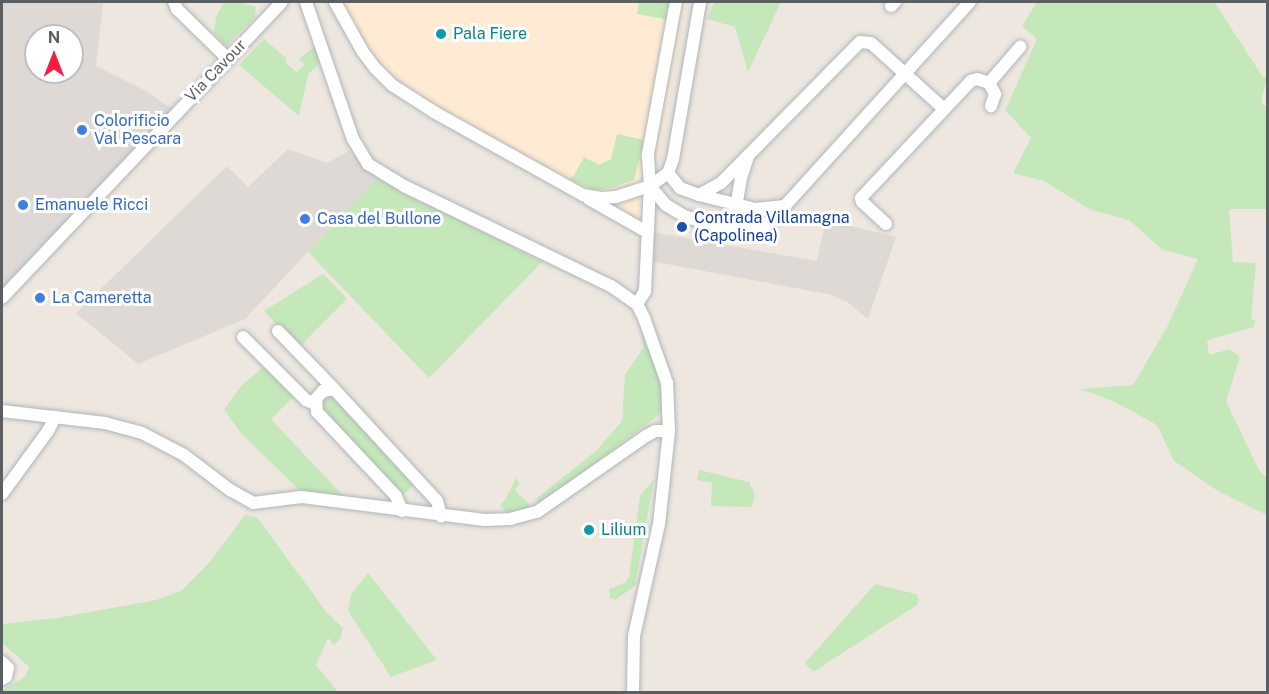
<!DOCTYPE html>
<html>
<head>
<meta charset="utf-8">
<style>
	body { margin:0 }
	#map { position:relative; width:1269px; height:694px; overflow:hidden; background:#ede7e0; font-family:"Public Sans",sans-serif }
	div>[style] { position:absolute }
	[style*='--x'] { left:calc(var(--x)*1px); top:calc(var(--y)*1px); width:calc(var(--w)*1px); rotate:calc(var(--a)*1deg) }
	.commercial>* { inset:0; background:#ffead3 }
	.industrial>* { inset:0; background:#ded9d5 }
	.green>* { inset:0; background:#c5e8ba }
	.roads { filter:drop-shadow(0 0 2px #b1b6b9) drop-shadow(0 0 2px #b1b6b9) }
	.minor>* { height:12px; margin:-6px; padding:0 6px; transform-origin:6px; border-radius:6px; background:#fff }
	.dots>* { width:16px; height:16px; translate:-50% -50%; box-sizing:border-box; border:3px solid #fff; border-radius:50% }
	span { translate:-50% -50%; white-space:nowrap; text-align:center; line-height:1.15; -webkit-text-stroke:6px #fff; paint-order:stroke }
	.culture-label { font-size:16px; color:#0d838f }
	.left { translate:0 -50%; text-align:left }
	.street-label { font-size:16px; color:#595f62 }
	.shop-label { font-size:16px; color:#366cbe }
	.transit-label { font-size:16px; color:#164399 }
	.frame { position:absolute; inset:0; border:3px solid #595f62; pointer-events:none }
	.north { position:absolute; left:24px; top:24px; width:60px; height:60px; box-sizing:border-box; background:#fff; border:2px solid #bdbfc0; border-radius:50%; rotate:0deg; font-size:16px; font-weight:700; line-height:24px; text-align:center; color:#595f62 }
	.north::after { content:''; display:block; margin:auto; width:21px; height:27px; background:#f71c40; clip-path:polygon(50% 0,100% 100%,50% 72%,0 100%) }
</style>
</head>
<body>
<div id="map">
	<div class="commercial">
		<div style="clip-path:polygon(334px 2px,686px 2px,658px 162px,651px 242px,386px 88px,366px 66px)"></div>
	</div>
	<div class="industrial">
		<div style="clip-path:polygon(evenodd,2px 2px,103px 2px,96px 66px,146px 91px,172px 109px,2px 289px,2px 2px,36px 36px,72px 36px,72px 72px,36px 72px,36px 36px)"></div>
		<div style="clip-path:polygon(288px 149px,327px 163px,349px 151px,377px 178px,245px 319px,138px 364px,76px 313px,227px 166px,248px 187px)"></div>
		<div style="clip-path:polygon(826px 220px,896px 237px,868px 319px,847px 302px,832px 295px,651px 261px,652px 232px,817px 261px)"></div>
	</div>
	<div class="green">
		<div style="clip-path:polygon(224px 2px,238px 2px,256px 7px,255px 17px,226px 46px,214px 33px,216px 17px)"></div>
		<div style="clip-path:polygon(639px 2px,672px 2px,669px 20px,637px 14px)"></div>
		<div style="clip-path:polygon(714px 2px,781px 2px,748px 72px,735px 27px,707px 19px)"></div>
		<div style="clip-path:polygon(1037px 2px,1214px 2px,1263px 77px,1267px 76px,1261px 103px,1267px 107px,1267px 209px,1229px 209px,1233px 262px,1256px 263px,1251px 319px,1255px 320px,1254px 327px,1207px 340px,1209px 355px,1230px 349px,1240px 357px,1226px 401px,1259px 470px,1267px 478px,1267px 515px,1218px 491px,1174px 461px,1157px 425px,1115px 402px,1080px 389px,1133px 385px,1167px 327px,1198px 259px,1163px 250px,1129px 220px,1091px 210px,1044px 181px,1013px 173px,1031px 138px,1005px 110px,1037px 39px,1022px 26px)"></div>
		<div style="clip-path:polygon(264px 39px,286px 58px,286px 63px,296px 72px,305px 65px,299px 59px,315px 46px,320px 62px,308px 75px,299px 116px,239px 65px)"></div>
		<div style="clip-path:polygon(617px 134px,644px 140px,634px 180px,611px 188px,594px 190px,571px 180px,571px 176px,573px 177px,584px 157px,599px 165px,611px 159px)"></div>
		<div style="clip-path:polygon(377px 178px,542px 262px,429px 378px,308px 252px)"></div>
		<div style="clip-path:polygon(323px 274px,347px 299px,298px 348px,264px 311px)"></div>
		<div style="clip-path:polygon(642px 332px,648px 333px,664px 388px,665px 410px,540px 505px,536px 499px,597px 450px,622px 421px,625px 375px,643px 348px)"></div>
		<div style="clip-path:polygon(267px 364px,296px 394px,271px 419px,347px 500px,299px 490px,242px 434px,224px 410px,241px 386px)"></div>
		<div style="clip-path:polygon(332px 395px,416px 482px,402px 496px,322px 413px,320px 401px,325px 396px)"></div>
		<div style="clip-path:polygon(699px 470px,749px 482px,755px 495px,752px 507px,711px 506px,712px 483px,697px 480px)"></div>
		<div style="clip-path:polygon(516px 478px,520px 484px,515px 490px,533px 509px,508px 514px,500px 505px,505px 500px)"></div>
		<div style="clip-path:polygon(654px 479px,635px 586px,615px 600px,610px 598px,609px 589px,626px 582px,629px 576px,640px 496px)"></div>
		<div style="clip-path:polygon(245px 515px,257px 517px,327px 613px,343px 628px,340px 639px,334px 645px,328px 638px,316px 665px,338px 692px,2px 692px,2px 690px,25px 677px,29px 667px,2px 643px,2px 624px,57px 618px,156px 600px,181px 591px,210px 562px)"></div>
		<div style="clip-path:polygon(368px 573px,437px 660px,391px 677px,348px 611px,351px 595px)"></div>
		<div style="clip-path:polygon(875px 584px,916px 594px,919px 599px,917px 605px,813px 672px,805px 663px)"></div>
	</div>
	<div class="roads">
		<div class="minor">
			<div style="--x:174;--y:2;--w:8;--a:67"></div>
			<div style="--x:177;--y:9;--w:71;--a:44.4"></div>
			<div style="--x:306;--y:2;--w:145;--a:71.1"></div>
			<div style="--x:353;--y:139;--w:29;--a:59"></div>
			<div style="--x:368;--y:164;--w:42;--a:31.4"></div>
			<div style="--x:404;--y:186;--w:230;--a:25.8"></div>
			<div style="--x:611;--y:286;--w:32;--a:35"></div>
			<div style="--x:637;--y:304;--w:16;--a:63"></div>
			<div style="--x:644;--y:318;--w:69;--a:70.5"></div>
			<div style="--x:667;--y:383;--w:48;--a:87.6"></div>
			<div style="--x:669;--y:431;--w:94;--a:96.1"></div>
			<div style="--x:659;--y:524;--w:115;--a:102.6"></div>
			<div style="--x:634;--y:636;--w:56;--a:91"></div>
			<div style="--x:335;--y:2;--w:57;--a:60.8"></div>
			<div style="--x:363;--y:52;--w:21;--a:53"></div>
			<div style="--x:376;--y:69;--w:23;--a:45"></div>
			<div style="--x:392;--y:85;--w:50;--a:32.7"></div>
			<div style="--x:434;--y:112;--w:171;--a:29.1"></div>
			<div style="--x:583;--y:195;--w:18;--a:9"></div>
			<div style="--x:601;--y:198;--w:15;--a:-4"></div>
			<div style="--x:616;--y:197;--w:36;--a:-18"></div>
			<div style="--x:650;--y:186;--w:22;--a:-36"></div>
			<div style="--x:668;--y:173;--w:15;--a:-70"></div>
			<div style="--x:673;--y:159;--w:159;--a:-80.2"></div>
			<div style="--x:891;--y:6;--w:6;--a:-45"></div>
			<div style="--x:989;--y:83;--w:48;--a:-49.3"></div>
			<div style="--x:668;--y:173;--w:19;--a:51"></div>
			<div style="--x:680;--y:188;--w:20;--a:20"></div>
			<div style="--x:699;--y:195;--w:58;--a:14"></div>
			<div style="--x:755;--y:209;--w:30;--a:-6"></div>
			<div style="--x:650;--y:186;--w:25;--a:50"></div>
			<div style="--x:666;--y:205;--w:21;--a:31"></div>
			<div style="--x:684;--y:216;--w:50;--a:17.4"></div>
			<div style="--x:732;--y:231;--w:28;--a:-4"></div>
			<div style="--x:760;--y:229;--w:16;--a:-38"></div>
			<div style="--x:773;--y:219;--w:293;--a:-47.8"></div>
			<div style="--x:699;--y:195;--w:25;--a:-29"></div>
			<div style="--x:721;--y:183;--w:198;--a:-45.4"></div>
			<div style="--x:860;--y:42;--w:11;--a:5"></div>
			<div style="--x:871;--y:43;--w:98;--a:42.1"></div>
			<div style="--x:589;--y:199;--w:67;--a:29.6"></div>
			<div style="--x:886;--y:224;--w:33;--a:-137"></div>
			<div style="--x:862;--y:202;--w:4;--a:-104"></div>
			<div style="--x:861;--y:198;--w:161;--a:-46.8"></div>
			<div style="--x:971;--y:81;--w:6;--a:-18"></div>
			<div style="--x:977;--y:79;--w:13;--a:18"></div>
			<div style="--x:989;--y:83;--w:13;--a:61"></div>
			<div style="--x:995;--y:94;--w:13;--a:108"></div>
			<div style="--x:732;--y:231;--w:54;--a:-80.4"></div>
			<div style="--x:741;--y:178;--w:20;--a:-72"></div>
			<div style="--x:2;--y:298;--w:407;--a:-46.6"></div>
			<div style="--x:637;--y:304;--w:15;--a:-58"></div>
			<div style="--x:645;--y:291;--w:105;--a:-87.3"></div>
			<div style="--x:650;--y:186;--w:32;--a:-94"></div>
			<div style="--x:648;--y:154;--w:155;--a:-79.6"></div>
			<div style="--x:278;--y:331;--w:81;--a:46"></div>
			<div style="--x:243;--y:337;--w:89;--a:45"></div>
			<div style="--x:306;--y:400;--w:10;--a:24"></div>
			<div style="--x:2;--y:411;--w:104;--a:6.6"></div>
			<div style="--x:105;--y:423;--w:38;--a:15"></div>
			<div style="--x:142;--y:433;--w:47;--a:27.6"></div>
			<div style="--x:184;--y:455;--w:58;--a:37.3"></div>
			<div style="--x:230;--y:490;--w:26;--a:29"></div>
			<div style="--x:253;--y:503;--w:49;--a:-7"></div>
			<div style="--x:302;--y:497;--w:184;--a:7.2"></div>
			<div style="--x:485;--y:520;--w:25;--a:-2"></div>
			<div style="--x:510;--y:519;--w:28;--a:-15"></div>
			<div style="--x:537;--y:512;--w:133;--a:-34.9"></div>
			<div style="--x:646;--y:436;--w:10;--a:-29"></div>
			<div style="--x:655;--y:431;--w:14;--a:0"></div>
			<div style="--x:2;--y:494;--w:78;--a:-53.9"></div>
			<div style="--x:48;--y:431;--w:16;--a:-63"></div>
			<div style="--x:402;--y:511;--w:16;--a:-112"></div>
			<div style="--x:396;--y:496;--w:115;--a:-133.2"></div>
			<div style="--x:317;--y:412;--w:13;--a:-94"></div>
			<div style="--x:316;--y:399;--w:11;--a:-49"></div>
			<div style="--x:323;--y:391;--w:11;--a:-10"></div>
			<div style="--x:334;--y:389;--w:152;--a:47.4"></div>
			<div style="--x:437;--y:501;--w:16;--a:75"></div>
			<div style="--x:2;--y:662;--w:8;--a:45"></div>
			<div style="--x:8;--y:668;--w:9;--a:103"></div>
			<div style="--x:6;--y:677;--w:4;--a:153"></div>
		</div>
	</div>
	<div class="dots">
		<div style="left:441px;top:34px;background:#0f9aa8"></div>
		<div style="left:82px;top:130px;background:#3f7fe0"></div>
		<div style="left:23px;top:205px;background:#3f7fe0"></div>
		<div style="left:305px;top:219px;background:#3f7fe0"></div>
		<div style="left:682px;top:227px;background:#1a4fb4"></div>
		<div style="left:40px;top:298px;background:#3f7fe0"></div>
		<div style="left:589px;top:530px;background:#0f9aa8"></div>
	</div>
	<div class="culture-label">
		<span class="left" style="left:453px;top:34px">Pala Fiere</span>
		<span class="left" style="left:601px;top:530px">Lilium</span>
	</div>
	<div class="street-label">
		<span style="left:216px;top:71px;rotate:-46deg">Via Cavour</span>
	</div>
	<div class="shop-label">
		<span class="left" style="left:94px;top:130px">Colorificio<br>Val Pescara</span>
		<span class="left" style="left:35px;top:205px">Emanuele Ricci</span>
		<span class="left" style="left:317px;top:219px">Casa del Bullone</span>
		<span class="left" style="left:52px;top:298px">La Cameretta</span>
	</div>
	<div class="transit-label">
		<span class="left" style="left:694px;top:227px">Contrada Villamagna<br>(Capolinea)</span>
	</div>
	<div class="frame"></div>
	<div class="north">N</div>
</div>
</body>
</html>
